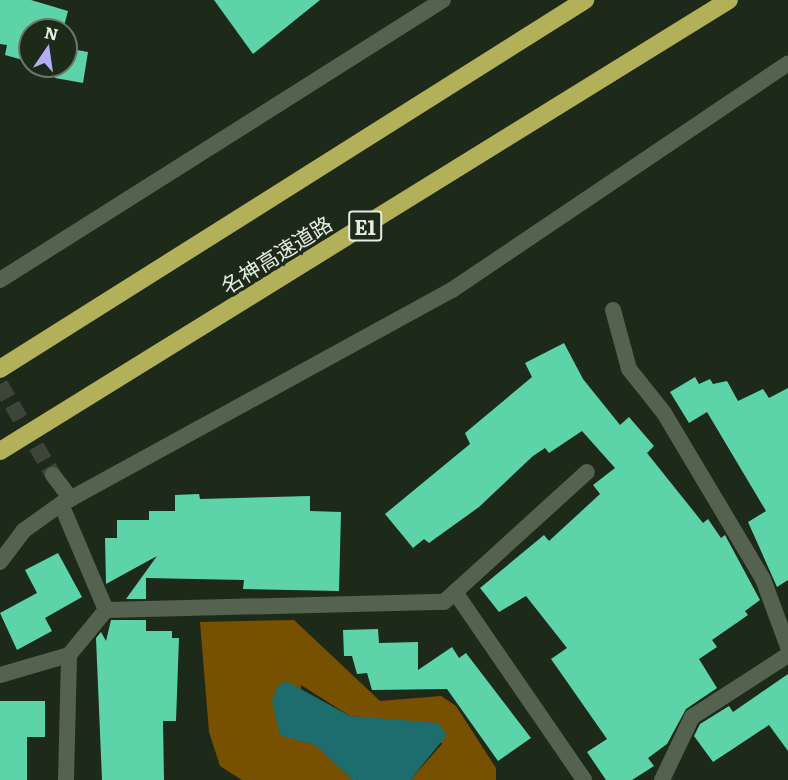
<!DOCTYPE html>
<html>
<head>
<meta charset="utf-8">
<style>
	body { margin:0 }
	#map { position:relative; width:788px; height:780px; overflow:hidden; background:#1d2919; font-family:Literata,"Noto Sans JP",serif }
	div>[style] { position:absolute }
	[style*='--x'] { left:calc(var(--x)*1px); top:calc(var(--y)*1px); width:calc(var(--w)*1px); rotate:calc(var(--a)*1deg) }
	.forest>* { inset:0; background:#785100 }
	.water>* { inset:0; background:#1d6d6f }
	.building>* { inset:0; background:#5dd3aa }
	.minor-tunnel>* { height:16px; margin-top:-8px; transform-origin:0; background:repeating-linear-gradient(90deg,#3b4637 0 16px,transparent 0 24px) }
	.minor>* { height:16px; margin:-8px; padding:0 8px; transform-origin:8px; border-radius:8px; background:#54624f }
	.motorway>* { height:18px; margin:-9px; padding:0 9px; transform-origin:9px; border-radius:9px; background:#b3b05a }
	span { translate:-50% -50%; white-space:nowrap; text-align:center; line-height:1.15; -webkit-text-stroke:6px #1d2919; paint-order:stroke }
	.shield-label span { padding:2px 4px; background:#1d2919; border:2px solid; border-radius:4px; -webkit-text-stroke-width:0 }
	.shield-label { font-size:20px; color:#e5ede2; font-weight:700 }
	.street-label { font-size:21px; color:#e5ede2 }
	.north { position:absolute; left:18px; top:18px; width:60px; height:60px; box-sizing:border-box; background:#1d2919; border:2px solid #6d7769; border-radius:50%; rotate:13deg; font-size:16px; font-weight:700; line-height:24px; text-align:center; color:#e5ede2 }
	.north::after { content:''; display:block; margin:auto; width:21px; height:27px; background:#b5acf8; clip-path:polygon(50% 0,100% 100%,50% 72%,0 100%) }
</style>
</head>
<body>
<div id="map">
	<div class="forest">
		<div style="clip-path:polygon(294px 620px,380px 701px,441px 696px,456px 706px,496px 768px,496px 780px,410px 780px,442px 744px,422px 723px,350px 716px,301px 685px,298px 740px,316px 745px,353px 780px,242px 780px,220px 766px,209px 732px,200px 622px)"></div>
	</div>
	<div class="water">
		<div style="clip-path:polygon(286px 681px,350px 716px,438px 723px,447px 735px,410px 780px,353px 780px,315px 745px,280px 735px,272px 702px,277px 687px)"></div>
	</div>
	<div class="building">
		<div style="clip-path:polygon(0 0,31px 0,68px 11px,63px 30px,30px 30px,30px 62px,5px 55px,7px 45px,0 44px)"></div>
		<div style="clip-path:polygon(214px 0,320px 0,253px 54px)"></div>
		<div style="clip-path:polygon(66px 48px,88px 52px,83px 83px,55px 78px,57px 66px,66px 66px)"></div>
		<div style="clip-path:polygon(564px 343px,583px 379px,620px 425px,629px 417px,654px 446px,647px 453px,703px 523px,708px 519px,721px 538px,725px 535px,760px 600px,745px 611px,748px 615px,712px 640px,717px 647px,699px 659px,717px 688px,686px 709px,667px 744px,648px 758px,654px 766px,632px 780px,606px 780px,587px 752px,607px 739px,551px 659px,567px 648px,526px 596px,499px 612px,480px 588px,544px 535px,549px 541px,600px 494px,593px 485px,615px 468px,582px 431px,549px 453px,545px 448px,533px 456px,479px 507px,429px 543px,424px 539px,413px 548px,385px 514px,470px 444px,465px 433px,532px 377px,525px 363px)"></div>
		<div style="clip-path:polygon(695px 377px,699px 384px,710px 379px,713px 384px,727px 381px,738px 401px,763px 389px,769px 398px,788px 388px,788px 580px,777px 587px,748px 522px,766px 511px,707px 412px,689px 423px,670px 392px)"></div>
		<div style="clip-path:polygon(199px 494px,200px 499px,310px 496px,310px 511px,341px 512px,339px 591px,243px 589px,244px 580px,146px 578px,146px 599px,126px 599px,157px 556px,106px 584px,105px 538px,117px 538px,117px 520px,149px 520px,149px 511px,175px 511px,175px 495px)"></div>
		<div style="clip-path:polygon(58px 553px,82px 597px,45px 618px,52px 631px,17px 650px,0 613px,37px 593px,25px 570px)"></div>
		<div style="clip-path:polygon(111px 620px,146px 620px,146px 631px,172px 631px,172px 638px,179px 638px,176px 721px,163px 721px,164px 780px,102px 780px,96px 638px,101px 632px,106px 641px)"></div>
		<div style="clip-path:polygon(378px 629px,379px 643px,418px 642px,418px 670px,452px 647px,459px 658px,466px 653px,531px 738px,498px 761px,447px 689px,372px 690px,367px 673px,357px 674px,352px 656px,344px 656px,343px 630px)"></div>
		<div style="clip-path:polygon(788px 674px,788px 751px,769px 725px,713px 762px,694px 736px,700px 724px,729px 706px,733px 712px)"></div>
		<div style="clip-path:polygon(0 701px,45px 701px,45px 737px,27px 737px,27px 780px,0 780px)"></div>
	</div>
	<div class="minor-tunnel">
		<div style="--x:0;--y:384;--w:105;--a:59.8"></div>
	</div>
	<div class="minor">
		<div style="--x:0;--y:280;--w:524;--a:-32.3"></div>
		<div style="--x:613;--y:310;--w:61;--a:74.8"></div>
		<div style="--x:629;--y:369;--w:56;--a:51.5"></div>
		<div style="--x:664;--y:413;--w:193;--a:59.2"></div>
		<div style="--x:763;--y:579;--w:72;--a:69.8"></div>
		<div style="--x:53;--y:475;--w:30;--a:53"></div>
		<div style="--x:61;--y:504;--w:115;--a:67"></div>
		<div style="--x:0;--y:562;--w:39;--a:-53"></div>
		<div style="--x:23;--y:531;--w:47;--a:-35.4"></div>
		<div style="--x:61;--y:504;--w:446;--a:-28.7"></div>
		<div style="--x:452;--y:290;--w:405;--a:-34"></div>
		<div style="--x:455;--y:592;--w:228;--a:55.5"></div>
		<div style="--x:0;--y:675;--w:72;--a:-16.2"></div>
		<div style="--x:66;--y:780;--w:125;--a:-88.6"></div>
		<div style="--x:69;--y:655;--w:58;--a:-50.6"></div>
		<div style="--x:106;--y:610;--w:338;--a:-1.4"></div>
		<div style="--x:444;--y:602;--w:193;--a:-42.3"></div>
		<div style="--x:662;--y:780;--w:70;--a:-64.5"></div>
		<div style="--x:692;--y:717;--w:114;--a:-32.9"></div>
	</div>
	<div class="motorway">
		<div style="--x:0;--y:369;--w:692;--a:-32.24"></div>
		<div style="--x:0;--y:451;--w:857;--a:-31.74"></div>
	</div>
	<div class="shield-label">
		<span style="left:365px;top:226px">E1</span>
	</div>
	<div class="street-label">
		<span style="left:276px;top:254px;rotate:-32deg">名神高速道路</span>
	</div>
	<div class="north">N</div>
</div>
</body>
</html>
